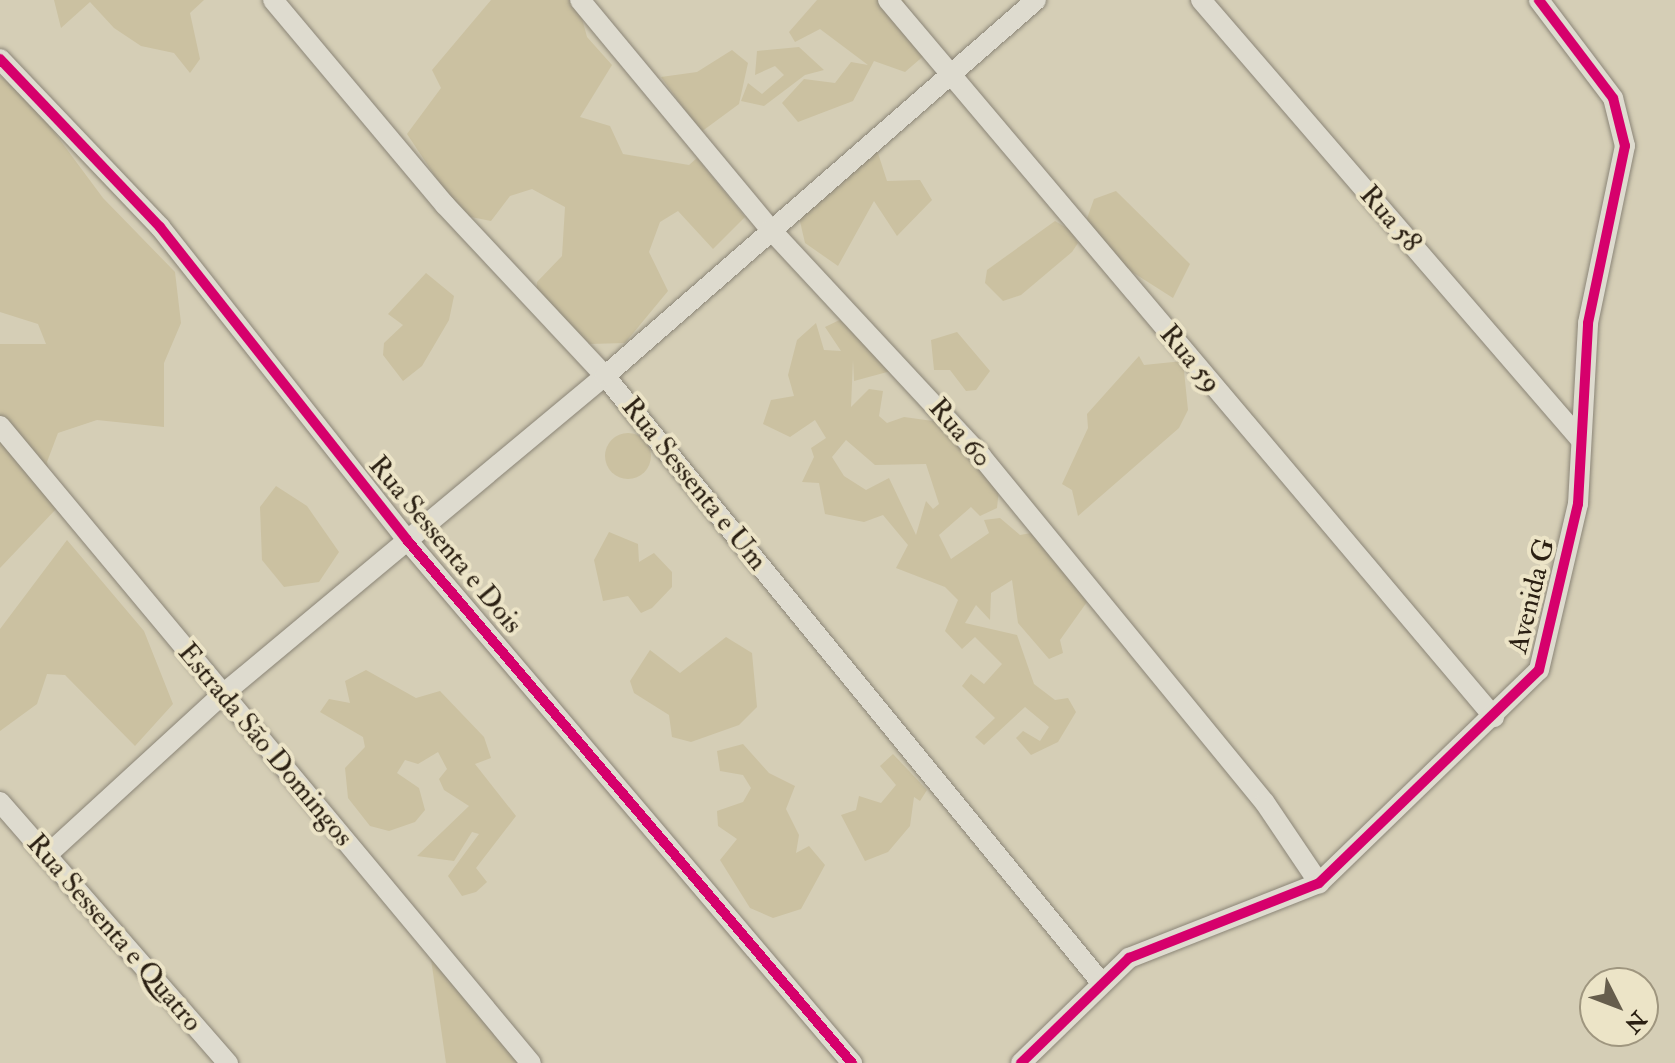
<!DOCTYPE html>
<html>
<head>
<meta charset="utf-8">
<style>
	body { margin:0 }
	#map { position:relative; width:1675px; height:1063px; overflow:hidden; background:#d5ceb6; font-family:"IM FELL Double Pica",serif }
	div>[style] { position:absolute }
	[style*='--x'] { left:calc(var(--x)*1px); top:calc(var(--y)*1px); width:calc(var(--w)*1px); rotate:calc(var(--a)*1deg) }
	.green>* { inset:0; background:#cbc1a1 }
	.round { border-radius:50% }
	.roads { filter:drop-shadow(0 0 2px #8b8577) drop-shadow(0 0 2px #8b8577) }
	.street>* { height:20px; margin:-10px; padding:0 10px; transform-origin:10px; border-radius:10px; background:#dedbcf }
	.cycleway>* { height:10px; margin:-5px; padding:0 5px; transform-origin:5px; border-radius:5px; background:#d6006c }
	span { translate:-50% -50%; white-space:nowrap; text-align:center; line-height:1.15; -webkit-text-stroke:8px #ece4c7; paint-order:stroke }
	.street-label { font-size:28px; color:#2b2013 }
	.north { position:absolute; left:1579px; top:967px; width:80px; height:80px; box-sizing:border-box; background:#ece4c7; border:2px solid #9f967f; border-radius:50%; rotate:132deg; font-size:22px; font-weight:700; line-height:32px; text-align:center; color:#2b2013 }
	.north::after { content:''; display:block; margin:auto; width:28px; height:36px; background:#665d4c; clip-path:polygon(50% 0,100% 100%,50% 72%,0 100%) }
</style>
</head>
<body>
<div id="map">
	<div class="green">
		<div style="clip-path:polygon(54px 0,204px 0,190px 13px,200px 59px,190px 73px,174px 53px,141px 46px,114px 28px,90px 2px,61px 28px)"></div>
		<div style="clip-path:polygon(491px 0,577px 0,587px 37px,612px 65px,580px 117px,610px 126px,623px 154px,689px 165px,697px 158px,745px 217px,713px 249px,678px 211px,660px 222px,649px 252px,668px 291px,625px 343px,590px 344px,536px 296px,537px 282px,562px 256px,565px 207px,532px 189px,510px 196px,491px 221px,461px 215px,407px 134px,441px 88px,432px 70px)"></div>
		<div style="clip-path:polygon(817px 0,904px 0,927px 53px,905px 72px,874px 61px,853px 101px,798px 122px,782px 103px,804px 79px,835px 83px,851px 62px,868px 65px,820px 29px,795px 42px,789px 32px)"></div>
		<div style="clip-path:polygon(799px 47px,824px 70px,805px 75px,764px 106px,741px 101px,748px 83px,762px 94px,784px 75px,775px 66px,755px 75px,757px 51px)"></div>
		<div style="clip-path:polygon(732px 50px,748px 63px,739px 104px,701px 132px,661px 77px,697px 72px)"></div>
		<div style="clip-path:polygon(0 76px,34px 105px,103px 198px,175px 272px,181px 323px,164px 363px,164px 427px,97px 420px,58px 433px,47px 462px,57px 508px,0 568px,0 344px,46px 344px,38px 324px,0 312px)"></div>
		<div style="clip-path:polygon(877px 150px,887px 181px,920px 180px,932px 200px,897px 236px,874px 201px,838px 266px,805px 243px,799px 217px)"></div>
		<div style="clip-path:polygon(1116px 191px,1190px 264px,1173px 298px,1118px 263px,1085px 224px,1094px 199px)"></div>
		<div style="clip-path:polygon(1055px 221px,1070px 230px,1078px 243px,1072px 252px,1021px 295px,1003px 301px,985px 283px,987px 270px)"></div>
		<div style="clip-path:polygon(426px 273px,454px 296px,449px 320px,422px 366px,403px 381px,383px 355px,384px 343px,403px 325px,388px 314px)"></div>
		<div style="clip-path:polygon(evenodd,848px 316px,902px 368px,854px 381px,853px 360px,851px 407px,869px 389px,883px 391px,879px 416px,887px 423px,904px 417px,940px 422px,999px 489px,997px 508px,980px 516px,971px 507px,939px 535px,951px 559px,989px 533px,984px 520px,1000px 518px,1020px 535px,1037px 532px,1087px 602px,1060px 640px,1063px 653px,1049px 659px,1018px 623px,1012px 580px,991px 593px,990px 620px,976px 605px,965px 623px,1017px 635px,1034px 684px,1055px 700px,1068px 698px,1076px 712px,1058px 742px,1031px 755px,1016px 738px,1023px 731px,1040px 741px,1049px 727px,1025px 707px,984px 745px,975px 737px,995px 718px,962px 686px,971px 674px,984px 684px,1002px 664px,975px 637px,962px 649px,945px 631px,958px 600px,945px 587px,896px 568px,908px 545px,883px 515px,864px 522px,825px 514px,819px 483px,802px 482px,814px 457px,811px 448px,826px 438px,815px 420px,790px 437px,763px 424px,771px 400px,794px 396px,788px 375px,797px 340px,816px 323px,824px 350px,841px 351px,825px 327px,848px 316px,846px 440px,875px 465px,926px 464px,939px 504px,933px 509px,926px 501px,916px 535px,889px 478px,866px 490px,844px 476px,832px 457px,846px 440px)"></div>
		<div style="clip-path:polygon(957px 332px,990px 371px,976px 390px,966px 391px,950px 370px,934px 370px,931px 340px)"></div>
		<div style="clip-path:polygon(1139px 356px,1144px 365px,1183px 361px,1188px 410px,1179px 428px,1078px 516px,1072px 490px,1062px 484px,1088px 428px,1087px 414px)"></div>
		<div class="round" style="left:605px;top:433px;width:46px;height:46px"></div>
		<div style="clip-path:polygon(276px 486px,307px 506px,339px 552px,319px 582px,284px 587px,262px 560px,260px 507px)"></div>
		<div style="clip-path:polygon(609px 532px,638px 544px,639px 562px,654px 553px,672px 572px,672px 587px,652px 608px,641px 613px,628px 596px,603px 601px,594px 560px)"></div>
		<div style="clip-path:polygon(67px 540px,144px 631px,173px 704px,135px 746px,65px 675px,47px 674px,37px 704px,0 731px,0 629px)"></div>
		<div style="clip-path:polygon(726px 637px,752px 653px,757px 707px,739px 725px,691px 742px,672px 737px,669px 715px,634px 693px,630px 681px,650px 650px,680px 673px)"></div>
		<div style="clip-path:polygon(366px 670px,416px 698px,440px 691px,484px 737px,491px 758px,475px 764px,516px 816px,476px 868px,487px 882px,476px 892px,462px 896px,448px 876px,479px 834px,472px 832px,454px 861px,417px 856px,469px 806px,444px 790px,439px 779px,447px 769px,438px 752px,418px 764px,405px 760px,397px 773px,419px 788px,425px 810px,415px 822px,389px 831px,370px 826px,348px 798px,345px 768px,365px 747px,363px 737px,320px 712px,329px 699px,350px 703px,345px 681px)"></div>
		<div style="clip-path:polygon(743px 744px,769px 773px,795px 786px,786px 809px,799px 835px,796px 853px,809px 846px,825px 865px,801px 909px,773px 918px,750px 908px,720px 860px,737px 839px,718px 826px,717px 811px,743px 802px,751px 788px,743px 775px,720px 771px,717px 751px)"></div>
		<div style="clip-path:polygon(893px 754px,927px 790px,920px 801px,914px 797px,910px 826px,888px 852px,865px 861px,841px 815px,856px 810px,859px 796px,881px 803px,896px 785px,880px 766px)"></div>
		<div style="clip-path:polygon(431px 959px,520px 1063px,446px 1063px)"></div>
	</div>
	<div class="roads">
		<div class="street">
			<div style="--x:273;--y:0;--w:268;--a:50"></div>
			<div style="--x:445;--y:205;--w:234;--a:46.9"></div>
			<div style="--x:605;--y:376;--w:782;--a:50.71"></div>
			<div style="--x:580;--y:0;--w:299;--a:50.3"></div>
			<div style="--x:771;--y:230;--w:309;--a:47.1"></div>
			<div style="--x:981;--y:456;--w:448;--a:50.7"></div>
			<div style="--x:1265;--y:803;--w:97;--a:56"></div>
			<div style="--x:888;--y:0;--w:939;--a:49.8"></div>
			<div style="--x:1201;--y:0;--w:580;--a:49.2"></div>
			<div style="--x:0;--y:59;--w:232;--a:46.4"></div>
			<div style="--x:160;--y:227;--w:399;--a:51.7"></div>
			<div style="--x:407;--y:540;--w:687;--a:49.61"></div>
			<div style="--x:0;--y:426;--w:829;--a:50.19"></div>
			<div style="--x:0;--y:802;--w:347;--a:48.9"></div>
			<div style="--x:46;--y:856;--w:240;--a:-42.5"></div>
			<div style="--x:223;--y:694;--w:497;--a:-39.8"></div>
			<div style="--x:605;--y:376;--w:572;--a:-41.1"></div>
			<div style="--x:1021;--y:1063;--w:151;--a:-44.2"></div>
			<div style="--x:1129;--y:958;--w:204;--a:-21.5"></div>
			<div style="--x:1319;--y:883;--w:306;--a:-44.1"></div>
			<div style="--x:1539;--y:670;--w:171;--a:-76.8"></div>
			<div style="--x:1578;--y:504;--w:181;--a:-86.8"></div>
			<div style="--x:1588;--y:323;--w:181;--a:-78.2"></div>
			<div style="--x:1625;--y:146;--w:49;--a:-104"></div>
			<div style="--x:1613;--y:98;--w:123;--a:-127.1"></div>
		</div>
	</div>
	<div class="cycleway">
		<div style="--x:0;--y:59;--w:232;--a:46.4"></div>
		<div style="--x:160;--y:227;--w:399;--a:51.7"></div>
		<div style="--x:407;--y:540;--w:687;--a:49.61"></div>
		<div style="--x:1021;--y:1063;--w:151;--a:-44.2"></div>
		<div style="--x:1129;--y:958;--w:204;--a:-21.5"></div>
		<div style="--x:1319;--y:883;--w:306;--a:-44.1"></div>
		<div style="--x:1539;--y:670;--w:171;--a:-76.8"></div>
		<div style="--x:1578;--y:504;--w:181;--a:-86.8"></div>
		<div style="--x:1588;--y:323;--w:181;--a:-78.2"></div>
		<div style="--x:1625;--y:146;--w:49;--a:-104"></div>
		<div style="--x:1613;--y:98;--w:123;--a:-127.1"></div>
	</div>
	<div class="street-label">
		<span style="left:1390px;top:219px;rotate:49deg">Rua 58</span>
		<span style="left:1190px;top:359px;rotate:50deg">Rua 59</span>
		<span style="left:960px;top:433px;rotate:49deg">Rua 60</span>
		<span style="left:694px;top:484px;rotate:51deg">Rua Sessenta e Um</span>
		<span style="left:445px;top:545px;rotate:50deg">Rua Sessenta e Dois</span>
		<span style="left:1532px;top:596px;rotate:-76deg">Avenida G</span>
		<span style="left:265px;top:745px;rotate:50deg">Estrada São Domingos</span>
		<span style="left:114px;top:933px;rotate:49deg">Rua Sessenta e Quatro</span>
	</div>
	<div class="north">N</div>
</div>
</body>
</html>
